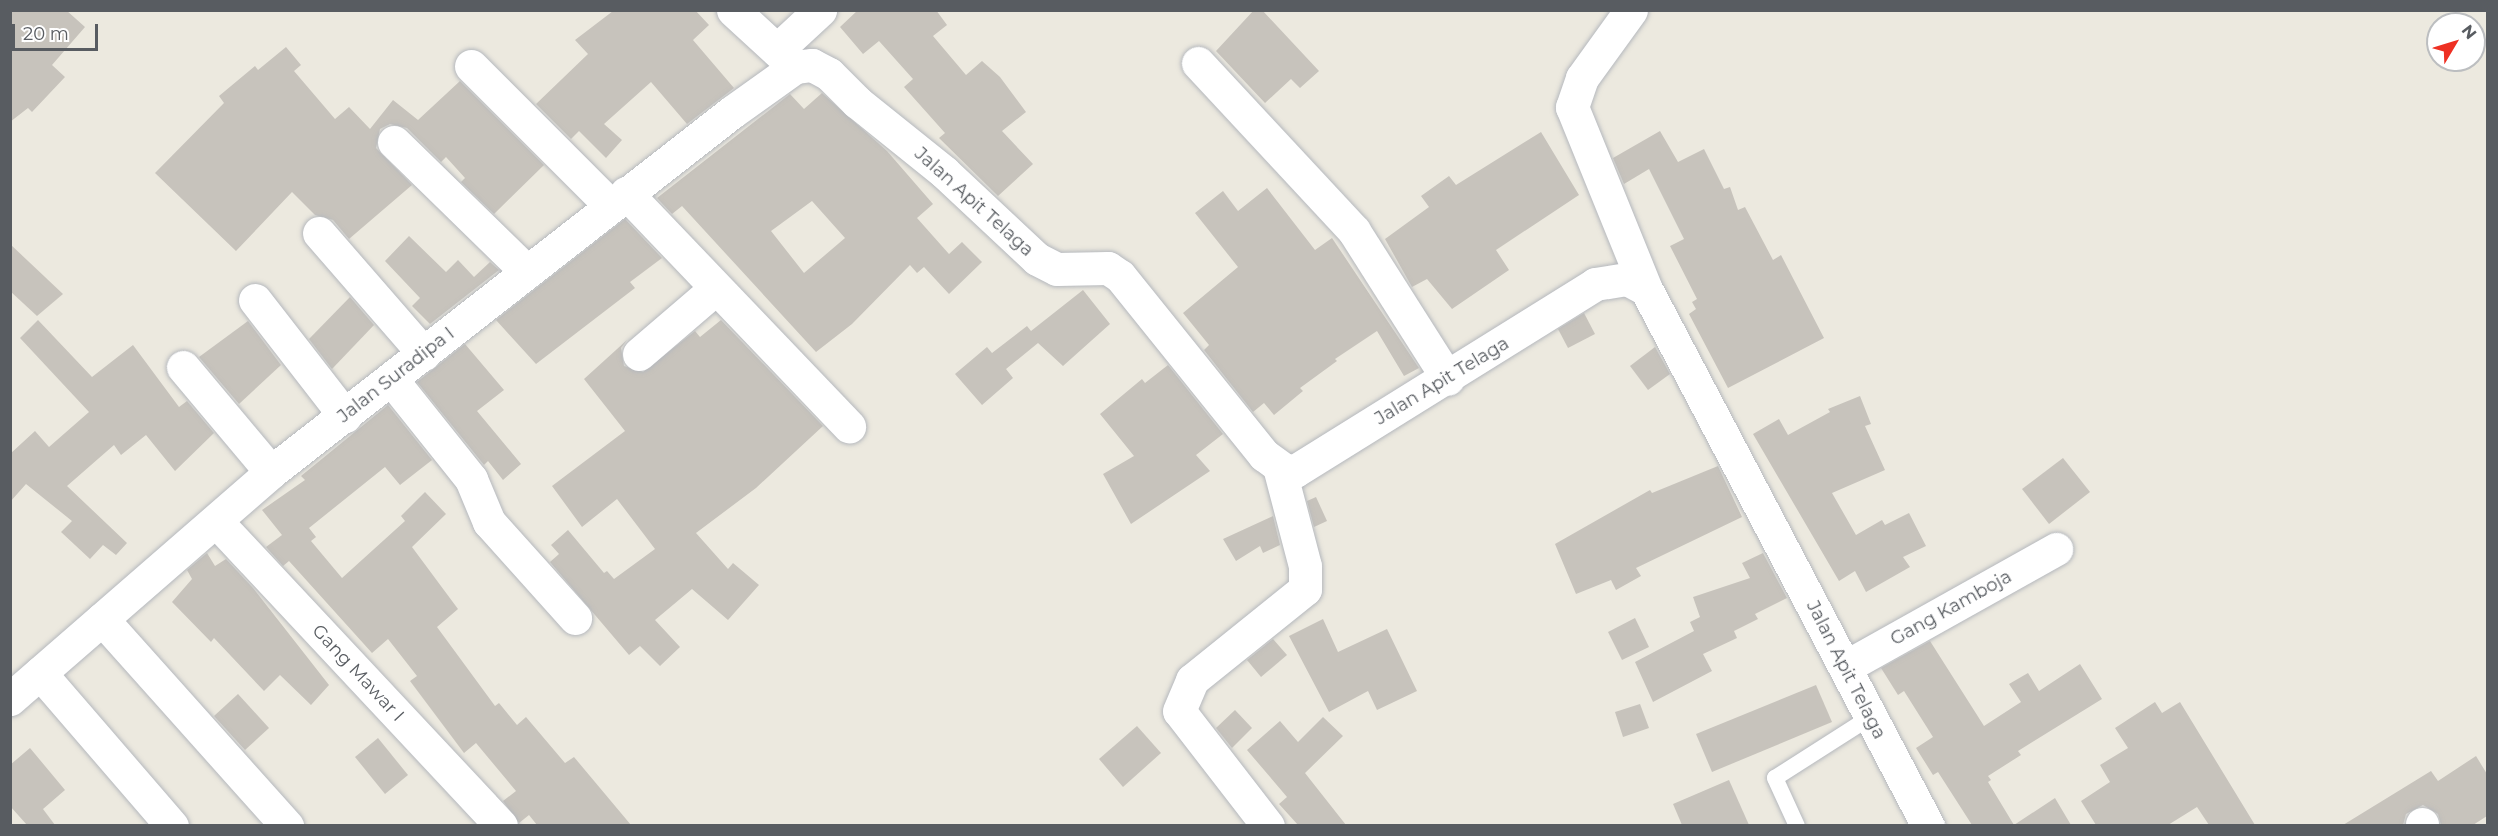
<!DOCTYPE html>
<html>
<head>
<meta charset="utf-8">
<style>
	body { margin:0 }
	#map { position:relative; width:2498px; height:836px; overflow:hidden; background:#ece9df; font-family:Montserrat,sans-serif }
	div>[style] { position:absolute }
	[style*='--x'] { left:calc(var(--x)*1px); top:calc(var(--y)*1px); width:calc(var(--w)*1px); rotate:calc(var(--a)*1deg) }
	.building>* { inset:0; background:#c7c3bc }
	.roads { filter:drop-shadow(0 0 2px #b5b8bd) drop-shadow(0 0 2px #b5b8bd) }
	.service>* { height:16px; margin:-8px; padding:0 8px; transform-origin:8px; border-radius:8px; background:#fff }
	.minor>* { height:33px; margin:-16.5px; padding:0 16.5px; transform-origin:16.5px; border-radius:16.5px; background:#fff }
	span { translate:-50% -50%; white-space:nowrap; text-align:center; line-height:1.15; -webkit-text-stroke:5px #fff; paint-order:stroke }
	.street-label { font-size:18px; color:#585c61 }
	.frame { position:absolute; inset:0; border:12px solid #585c61; pointer-events:none }
	.north { position:absolute; left:2426px; top:12px; width:60px; height:60px; box-sizing:border-box; background:#fff; border:2px solid #bcbec0; border-radius:50%; rotate:52deg; font-size:16px; font-weight:700; line-height:24px; text-align:center; color:#585c61 }
	.north::after { content:''; display:block; margin:auto; width:21px; height:27px; background:#ee3023; clip-path:polygon(50% 0,100% 100%,50% 72%,0 100%) }
	.scale { position:absolute; left:12px; top:24px; width:86px; height:27px; box-sizing:border-box; border:3px solid #585c61; border-top:0; padding-left:8px; font-size:18px; line-height:21px; white-space:nowrap; color:#585c61; -webkit-text-stroke:4px #fff; paint-order:stroke }
</style>
</head>
<body>
<div id="map">
	<div class="building">
		<div style="clip-path:polygon(10px 10px,66px 10px,85px 27px,52px 65px,65px 77px,32px 112px,28px 108px,10px 122px)"></div>
		<div style="clip-path:polygon(695px 10px,709px 25px,693px 40px,734px 88px,687px 124px,651px 82px,604px 124px,622px 140px,606px 158px,579px 131px,571px 139px,536px 104px,588px 54px,575px 40px,613px 11px)"></div>
		<div style="clip-path:polygon(858px 10px,936px 10px,947px 25px,933px 36px,966px 75px,982px 61px,1000px 77px,1026px 112px,1002px 131px,1033px 164px,998px 196px,939px 138px,945px 133px,904px 87px,913px 79px,879px 41px,863px 54px,840px 27px)"></div>
		<div style="clip-path:polygon(1254px 10px,1262px 10px,1319px 71px,1300px 88px,1291px 79px,1265px 103px,1216px 51px)"></div>
		<div style="clip-path:polygon(286px 47px,301px 65px,294px 71px,335px 119px,349px 107px,370px 129px,393px 100px,418px 120px,460px 81px,544px 165px,494px 214px,461px 182px,465px 178px,446px 157px,441px 162px,407px 128px,390px 124px,380px 129px,376px 148px,412px 185px,349px 239px,333px 220px,315px 215px,292px 192px,236px 251px,155px 173px,224px 103px,219px 96px,255px 66px,258px 70px)"></div>
		<div style="clip-path:polygon(evenodd,822px 93px,887px 151px,933px 204px,917px 218px,949px 254px,962px 242px,982px 262px,949px 294px,924px 267px,917px 273px,910px 265px,852px 324px,816px 352px,682px 206px,672px 214px,657px 198px,790px 94px,804px 109px,822px 93px,812px 201px,845px 238px,804px 273px,771px 231px,812px 201px)"></div>
		<div style="clip-path:polygon(1660px 131px,1678px 162px,1704px 149px,1724px 189px,1730px 187px,1738px 210px,1745px 207px,1773px 260px,1781px 255px,1824px 338px,1728px 388px,1689px 314px,1696px 309px,1692px 302px,1697px 299px,1670px 246px,1684px 239px,1649px 169px,1624px 184px,1613px 158px)"></div>
		<div style="clip-path:polygon(1541px 132px,1579px 195px,1496px 250px,1509px 270px,1452px 309px,1427px 279px,1412px 287px,1385px 239px,1429px 207px,1421px 196px,1449px 176px,1456px 185px)"></div>
		<div style="clip-path:polygon(1267px 188px,1315px 250px,1332px 238px,1419px 368px,1404px 376px,1377px 331px,1335px 359px,1337px 361px,1300px 388px,1303px 391px,1274px 415px,1264px 403px,1253px 412px,1204px 350px,1209px 345px,1183px 313px,1238px 267px,1195px 213px,1223px 191px,1238px 211px)"></div>
		<div style="clip-path:polygon(625px 219px,662px 258px,630px 282px,635px 288px,536px 364px,496px 320px)"></div>
		<div style="clip-path:polygon(409px 236px,446px 272px,458px 260px,474px 277px,490px 262px,499px 270px,430px 324px,412px 306px,420px 298px,385px 261px)"></div>
		<div style="clip-path:polygon(10px 244px,63px 294px,37px 316px,10px 291px)"></div>
		<div style="clip-path:polygon(1083px 290px,1110px 324px,1063px 366px,1038px 343px,1006px 369px,1013px 378px,982px 405px,955px 374px,987px 347px,992px 353px,1027px 326px,1031px 331px)"></div>
		<div style="clip-path:polygon(350px 297px,374px 325px,332px 369px,309px 339px)"></div>
		<div style="clip-path:polygon(1584px 313px,1595px 334px,1568px 348px,1558px 329px)"></div>
		<div style="clip-path:polygon(38px 320px,92px 377px,133px 345px,179px 407px,187px 401px,214px 433px,175px 471px,146px 435px,121px 455px,114px 445px,67px 486px,127px 543px,116px 555px,103px 545px,90px 559px,61px 532px,72px 521px,26px 484px,10px 502px,10px 454px,35px 431px,49px 447px,89px 412px,20px 338px)"></div>
		<div style="clip-path:polygon(721px 320px,823px 426px,756px 488px,696px 533px,728px 569px,733px 563px,759px 585px,728px 620px,692px 589px,655px 620px,680px 647px,660px 666px,640px 646px,629px 655px,550px 562px,559px 554px,551px 545px,568px 530px,604px 573px,607px 571px,614px 579px,655px 549px,617px 499px,582px 527px,552px 486px,625px 431px,584px 379px,627px 340px,621px 348px,624px 366px,643px 372px,695px 331px,700px 337px)"></div>
		<div style="clip-path:polygon(248px 321px,281px 365px,239px 404px,199px 357px)"></div>
		<div style="clip-path:polygon(465px 344px,504px 390px,477px 411px,521px 464px,503px 480px,488px 461px,484px 465px,417px 382px)"></div>
		<div style="clip-path:polygon(1655px 347px,1670px 374px,1648px 390px,1630px 366px)"></div>
		<div style="clip-path:polygon(1168px 365px,1223px 434px,1196px 455px,1210px 471px,1131px 524px,1103px 474px,1134px 456px,1100px 414px,1142px 379px,1145px 383px)"></div>
		<div style="clip-path:polygon(1860px 396px,1871px 424px,1865px 426px,1885px 470px,1832px 493px,1856px 535px,1882px 520px,1885px 525px,1909px 513px,1926px 546px,1903px 557px,1910px 567px,1866px 592px,1855px 571px,1839px 581px,1753px 434px,1779px 419px,1788px 435px,1830px 412px,1828px 409px)"></div>
		<div style="clip-path:polygon(388px 405px,432px 460px,400px 485px,385px 467px,309px 528px,316px 537px,311px 541px,342px 578px,405px 521px,401px 516px,425px 492px,446px 514px,412px 547px,458px 609px,437px 627px,495px 706px,499px 703px,517px 725px,526px 717px,565px 763px,574px 757px,631px 825px,537px 825px,529px 815px,519px 823px,503px 801px,516px 791px,476px 743px,464px 753px,410px 681px,417px 676px,388px 639px,372px 653px,289px 561px,283px 566px,266px 547px,282px 535px,262px 510px,305px 480px,301px 476px)"></div>
		<div style="clip-path:polygon(2063px 458px,2090px 492px,2049px 524px,2022px 489px)"></div>
		<div style="clip-path:polygon(1718px 466px,1742px 517px,1636px 568px,1641px 576px,1616px 590px,1611px 580px,1576px 594px,1555px 544px,1650px 490px,1652px 493px)"></div>
		<div style="clip-path:polygon(1316px 497px,1327px 521px,1314px 527px,1307px 501px)"></div>
		<div style="clip-path:polygon(1273px 516px,1280px 545px,1263px 553px,1260px 546px,1236px 561px,1223px 539px)"></div>
		<div style="clip-path:polygon(207px 553px,215px 566px,226px 559px,253px 588px,329px 685px,311px 705px,280px 675px,264px 691px,214px 638px,211px 642px,172px 602px,192px 579px,187px 570px)"></div>
		<div style="clip-path:polygon(1763px 553px,1787px 598px,1755px 614px,1758px 619px,1734px 631px,1737px 638px,1703px 654px,1712px 671px,1653px 702px,1635px 662px,1694px 631px,1690px 622px,1700px 617px,1693px 597px,1750px 578px,1742px 563px)"></div>
		<div style="clip-path:polygon(1635px 618px,1649px 647px,1622px 660px,1608px 632px)"></div>
		<div style="clip-path:polygon(1323px 619px,1338px 652px,1387px 629px,1417px 691px,1377px 710px,1368px 691px,1329px 712px,1289px 636px)"></div>
		<div style="clip-path:polygon(1273px 639px,1287px 655px,1261px 677px,1247px 660px)"></div>
		<div style="clip-path:polygon(1930px 641px,1984px 726px,2021px 702px,2009px 684px,2028px 673px,2039px 691px,2080px 664px,2102px 699px,2018px 751px,2021px 755px,1988px 776px,1991px 780px,1988px 782px,2014px 825px,2055px 798px,2071px 825px,1972px 825px,1938px 772px,1933px 775px,1916px 748px,1933px 737px,1904px 691px,1898px 695px,1881px 668px)"></div>
		<div style="clip-path:polygon(1816px 685px,1832px 722px,1712px 772px,1696px 734px)"></div>
		<div style="clip-path:polygon(238px 694px,269px 728px,245px 750px,214px 716px)"></div>
		<div style="clip-path:polygon(2155px 702px,2162px 713px,2180px 702px,2255px 825px,2209px 825px,2197px 807px,2168px 825px,2096px 825px,2081px 801px,2110px 782px,2100px 765px,2128px 748px,2115px 728px)"></div>
		<div style="clip-path:polygon(1640px 704px,1649px 728px,1623px 737px,1615px 712px)"></div>
		<div style="clip-path:polygon(1235px 710px,1252px 728px,1232px 748px,1216px 728px)"></div>
		<div style="clip-path:polygon(1323px 717px,1343px 736px,1305px 773px,1346px 825px,1298px 825px,1279px 804px,1287px 797px,1247px 750px,1280px 721px,1298px 742px)"></div>
		<div style="clip-path:polygon(1137px 726px,1161px 753px,1123px 787px,1099px 759px)"></div>
		<div style="clip-path:polygon(378px 738px,408px 775px,385px 794px,355px 757px)"></div>
		<div style="clip-path:polygon(30px 748px,65px 790px,43px 809px,55px 825px,27px 825px,10px 806px,10px 765px)"></div>
		<div style="clip-path:polygon(2476px 756px,2487px 774px,2487px 816px,2473px 825px,2441px 825px,2438px 814px,2423px 805px,2406px 814px,2403px 825px,2343px 825px,2431px 771px,2438px 781px)"></div>
		<div style="clip-path:polygon(1729px 780px,1749px 825px,1682px 825px,1673px 804px)"></div>
	</div>
	<div class="roads">
		<div class="service">
			<div style="--x:1797;--y:826;--w:53;--a:-114.6"></div>
			<div style="--x:1775;--y:778;--w:112;--a:-32.6"></div>
		</div>
		<div class="minor">
			<div style="--x:733;--y:10;--w:84;--a:42.6"></div>
			<div style="--x:1631;--y:10;--w:84;--a:125.8"></div>
			<div style="--x:1582;--y:78;--w:31;--a:109"></div>
			<div style="--x:1572;--y:107;--w:196;--a:67.9"></div>
			<div style="--x:777;--y:50;--w:59;--a:-42.9"></div>
			<div style="--x:1198;--y:63;--w:229;--a:47.1"></div>
			<div style="--x:1354;--y:231;--w:175;--a:57.6"></div>
			<div style="--x:471;--y:66;--w:197;--a:45"></div>
			<div style="--x:394;--y:142;--w:186;--a:44.3"></div>
			<div style="--x:626;--y:193;--w:323;--a:46.3"></div>
			<div style="--x:319;--y:233;--w:160;--a:49"></div>
			<div style="--x:255;--y:300;--w:147;--a:52.2"></div>
			<div style="--x:639;--y:354;--w:101;--a:-40.6"></div>
			<div style="--x:183;--y:367;--w:137;--a:50"></div>
			<div style="--x:392;--y:380;--w:127;--a:51.4"></div>
			<div style="--x:471;--y:479;--w:47;--a:67.3"></div>
			<div style="--x:489;--y:522;--w:129;--a:48.1"></div>
			<div style="--x:216;--y:521;--w:417;--a:46.9"></div>
			<div style="--x:102;--y:619;--w:278;--a:48.2"></div>
			<div style="--x:1845;--y:667;--w:242;--a:-29.2"></div>
			<div style="--x:40;--y:673;--w:202;--a:49.2"></div>
			<div style="--x:10;--y:699;--w:346;--a:-41"></div>
			<div style="--x:271;--y:472;--w:585;--a:-37.99"></div>
			<div style="--x:732;--y:112;--w:77;--a:-35.5"></div>
			<div style="--x:795;--y:67;--w:17;--a:-7"></div>
			<div style="--x:812;--y:65;--w:19;--a:28"></div>
			<div style="--x:829;--y:74;--w:40;--a:45"></div>
			<div style="--x:857;--y:102;--w:112;--a:38.8"></div>
			<div style="--x:944;--y:172;--w:127;--a:43.1"></div>
			<div style="--x:1037;--y:259;--w:22;--a:27"></div>
			<div style="--x:1057;--y:269;--w:51;--a:-1.1"></div>
			<div style="--x:1108;--y:268;--w:14;--a:34"></div>
			<div style="--x:1120;--y:276;--w:230;--a:51.2"></div>
			<div style="--x:1264;--y:455;--w:26;--a:36"></div>
			<div style="--x:1285;--y:470;--w:10;--a:6"></div>
			<div style="--x:1295;--y:471;--w:354;--a:-31.9"></div>
			<div style="--x:1595;--y:284;--w:32;--a:-9"></div>
			<div style="--x:1627;--y:279;--w:21;--a:28"></div>
			<div style="--x:1646;--y:289;--w:607;--a:62.29"></div>
			<div style="--x:2422;--y:824;--w:2;--a:90"></div>
			<div style="--x:1268;--y:826;--w:145;--a:-127.7"></div>
			<div style="--x:1179;--y:711;--w:34;--a:-67"></div>
			<div style="--x:1192;--y:680;--w:145;--a:-38.8"></div>
			<div style="--x:1305;--y:589;--w:23;--a:-90"></div>
			<div style="--x:1305;--y:566;--w:102;--a:-104.7"></div>
		</div>
	</div>
	<div class="street-label">
		<span style="left:974px;top:202px;rotate:42deg">Jalan Apit Telaga</span>
		<span style="left:396px;top:375px;rotate:-38deg">Jalan Suradipa I</span>
		<span style="left:1442px;top:381px;rotate:-31deg">Jalan Apit Telaga</span>
		<span style="left:1951px;top:608px;rotate:-29deg">Gang Kamboja</span>
		<span style="left:1846px;top:670px;rotate:63deg">Jalan Apit Telaga</span>
		<span style="left:358px;top:673px;rotate:47deg">Gang Mawar I</span>
	</div>
	<div class="frame"></div>
	<div class="north">N</div>
	<div class="scale">20 m</div>
</div>
</body>
</html>
